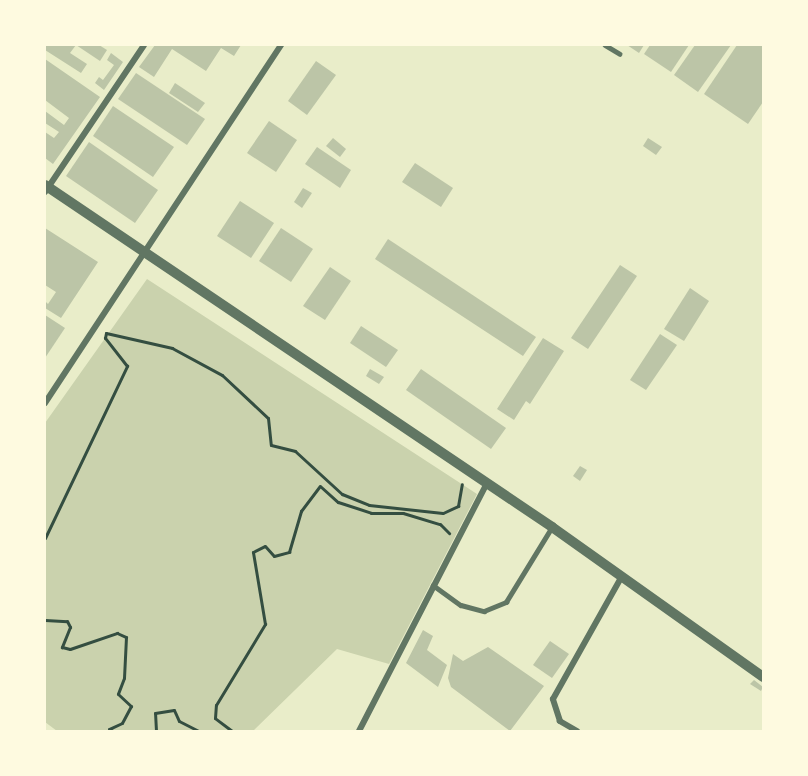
<!DOCTYPE html>
<html>
<head>
<meta charset="utf-8">
<style>
	body { margin:0 }
	#map { position:relative; width:808px; height:776px; overflow:hidden; background:#e9edc9; font-family:Lato,sans-serif }
	div>[style] { position:absolute }
	[style*='--x'] { left:calc(var(--x)*1px); top:calc(var(--y)*1px); width:calc(var(--w)*1px); rotate:calc(var(--a)*1deg) }
	.green>* { inset:0; background:#cad2ad }
	.building>* { inset:0; background:#bcc5a7 }
	.path>* { height:3px; margin:-1.5px; padding:0 1.5px; transform-origin:1.5px; border-radius:1.5px; background:#344e41 }
	.service>* { height:4.5px; margin:-2.25px; padding:0 2.25px; transform-origin:2.25px; border-radius:2.25px; background:#617663 }
	.minor>* { height:6px; margin:-3px; padding:0 3px; transform-origin:3px; border-radius:3px; background:#617663 }
	.tertiary>* { height:10px; margin:-5px; padding:0 5px; transform-origin:5px; border-radius:5px; background:#617663 }
	span { translate:-50% -50%; white-space:nowrap; text-align:center; line-height:1.15; -webkit-text-stroke:5px #fefae0; paint-order:stroke }
	.frame { position:absolute; inset:0; border:46px solid #fefae0; pointer-events:none }
</style>
</head>
<body>
<div id="map">
	<div class="green">
		<div style="clip-path:polygon(147px 279px,477px 494px,389px 664px,337px 649px,253px 731px,57px 731px,45px 722px,45px 423px)"></div>
	</div>
	<div class="building">
		<div style="clip-path:polygon(45px 45px,76px 45px,70px 53px,87px 64px,81px 73px,45px 50px)"></div>
		<div style="clip-path:polygon(76px 45px,99px 45px,107px 50px,100px 61px)"></div>
		<div style="clip-path:polygon(155px 45px,241px 45px,234px 56px,221px 48px,206px 71px,172px 49px,154px 77px,139px 67px)"></div>
		<div style="clip-path:polygon(627px 45px,644px 45px,639px 53px)"></div>
		<div style="clip-path:polygon(650px 45px,689px 45px,671px 72px,644px 54px)"></div>
		<div style="clip-path:polygon(695px 45px,731px 45px,698px 92px,674px 75px)"></div>
		<div style="clip-path:polygon(737px 45px,763px 45px,763px 102px,748px 124px,704px 94px)"></div>
		<div style="clip-path:polygon(111px 53px,123px 62px,104px 90px,95px 83px,99px 77px,103px 80px,114px 65px,107px 60px)"></div>
		<div style="clip-path:polygon(45px 59px,100px 97px,53px 164px,45px 158px,45px 132px,54px 138px,59px 132px,45px 123px,45px 111px,64px 125px,69px 118px,45px 100px)"></div>
		<div style="clip-path:polygon(316px 61px,336px 75px,307px 115px,288px 101px)"></div>
		<div style="clip-path:polygon(136px 73px,205px 119px,187px 145px,118px 99px)"></div>
		<div style="clip-path:polygon(175px 83px,205px 103px,198px 112px,169px 93px)"></div>
		<div style="clip-path:polygon(113px 106px,174px 147px,153px 177px,93px 136px)"></div>
		<div style="clip-path:polygon(269px 121px,297px 140px,276px 172px,247px 153px)"></div>
		<div style="clip-path:polygon(333px 138px,346px 149px,340px 157px,326px 146px)"></div>
		<div style="clip-path:polygon(648px 138px,662px 147px,656px 155px,643px 146px)"></div>
		<div style="clip-path:polygon(89px 142px,158px 190px,135px 223px,66px 176px)"></div>
		<div style="clip-path:polygon(317px 147px,351px 170px,340px 188px,305px 164px)"></div>
		<div style="clip-path:polygon(415px 163px,453px 188px,441px 207px,402px 182px)"></div>
		<div style="clip-path:polygon(303px 188px,312px 193px,302px 208px,294px 202px)"></div>
		<div style="clip-path:polygon(240px 201px,274px 223px,251px 258px,217px 236px)"></div>
		<div style="clip-path:polygon(45px 228px,98px 262px,61px 318px,45px 308px,45px 301px,48px 304px,56px 292px,45px 285px)"></div>
		<div style="clip-path:polygon(281px 228px,313px 249px,291px 282px,259px 261px)"></div>
		<div style="clip-path:polygon(388px 239px,536px 337px,523px 356px,375px 259px)"></div>
		<div style="clip-path:polygon(620px 265px,637px 276px,588px 349px,571px 338px)"></div>
		<div style="clip-path:polygon(330px 267px,351px 281px,325px 320px,303px 306px)"></div>
		<div style="clip-path:polygon(690px 288px,709px 301px,684px 341px,664px 329px)"></div>
		<div style="clip-path:polygon(45px 315px,65px 328px,45px 358px)"></div>
		<div style="clip-path:polygon(361px 326px,398px 350px,386px 367px,350px 343px)"></div>
		<div style="clip-path:polygon(660px 334px,677px 345px,646px 390px,630px 380px)"></div>
		<div style="clip-path:polygon(543px 338px,564px 351px,530px 404px,526px 401px,514px 420px,497px 409px)"></div>
		<div style="clip-path:polygon(370px 369px,384px 377px,379px 384px,366px 376px)"></div>
		<div style="clip-path:polygon(421px 369px,506px 428px,491px 449px,406px 390px)"></div>
		<div style="clip-path:polygon(580px 466px,587px 470px,580px 481px,573px 476px)"></div>
		<div style="clip-path:polygon(423px 630px,433px 636px,427px 650px,447px 665px,438px 687px,406px 663px)"></div>
		<div style="clip-path:polygon(550px 641px,569px 654px,552px 678px,533px 665px)"></div>
		<div style="clip-path:polygon(488px 647px,544px 686px,510px 731px,451px 687px,448px 678px,453px 654px,463px 661px)"></div>
		<div style="clip-path:polygon(754px 680px,763px 687px,761px 691px,750px 684px)"></div>
	</div>
	<div class="path">
		<div style="--x:45;--y:538;--w:191;--a:-64.5"></div>
		<div style="--x:127;--y:366;--w:36;--a:-128"></div>
		<div style="--x:105;--y:338;--w:5;--a:-79"></div>
		<div style="--x:106;--y:333;--w:68;--a:12.8"></div>
		<div style="--x:172;--y:348;--w:57;--a:28.4"></div>
		<div style="--x:222;--y:375;--w:63;--a:43.1"></div>
		<div style="--x:268;--y:418;--w:27;--a:84"></div>
		<div style="--x:271;--y:445;--w:25;--a:14"></div>
		<div style="--x:295;--y:451;--w:64;--a:42.5"></div>
		<div style="--x:342;--y:494;--w:29;--a:22"></div>
		<div style="--x:369;--y:505;--w:74;--a:6.2"></div>
		<div style="--x:443;--y:513;--w:17;--a:-25"></div>
		<div style="--x:458;--y:506;--w:22;--a:-80"></div>
		<div style="--x:45;--y:620;--w:22;--a:3"></div>
		<div style="--x:67;--y:621;--w:7;--a:63"></div>
		<div style="--x:70;--y:627;--w:22;--a:112"></div>
		<div style="--x:62;--y:647;--w:8;--a:14"></div>
		<div style="--x:70;--y:649;--w:50;--a:-18.8"></div>
		<div style="--x:117;--y:633;--w:10;--a:24"></div>
		<div style="--x:126;--y:637;--w:41;--a:92.8"></div>
		<div style="--x:124;--y:678;--w:17;--a:111"></div>
		<div style="--x:118;--y:694;--w:18;--a:43"></div>
		<div style="--x:131;--y:706;--w:19;--a:118"></div>
		<div style="--x:122;--y:723;--w:14;--a:155"></div>
		<div style="--x:109;--y:729;--w:4;--a:27"></div>
		<div style="--x:156;--y:731;--w:18;--a:-93"></div>
		<div style="--x:155;--y:713;--w:19;--a:-9"></div>
		<div style="--x:174;--y:710;--w:12;--a:66"></div>
		<div style="--x:179;--y:721;--w:22;--a:27"></div>
		<div style="--x:232;--y:731;--w:21;--a:-143"></div>
		<div style="--x:215;--y:718;--w:13;--a:-86"></div>
		<div style="--x:216;--y:705;--w:95;--a:-58.8"></div>
		<div style="--x:265;--y:624;--w:73;--a:-99.5"></div>
		<div style="--x:253;--y:552;--w:13;--a:-27"></div>
		<div style="--x:265;--y:546;--w:13;--a:48"></div>
		<div style="--x:274;--y:556;--w:16;--a:-15"></div>
		<div style="--x:289;--y:552;--w:43;--a:-73.7"></div>
		<div style="--x:301;--y:511;--w:31;--a:-53"></div>
		<div style="--x:320;--y:486;--w:24;--a:42"></div>
		<div style="--x:338;--y:502;--w:35;--a:18"></div>
		<div style="--x:371;--y:513;--w:32;--a:0"></div>
		<div style="--x:403;--y:513;--w:39;--a:17"></div>
		<div style="--x:440;--y:524;--w:13;--a:45"></div>
	</div>
	<div class="service">
		<div style="--x:605;--y:45;--w:17;--a:31"></div>
		<div style="--x:433;--y:585;--w:34;--a:36"></div>
		<div style="--x:461;--y:605;--w:24;--a:15"></div>
		<div style="--x:484;--y:611;--w:24;--a:-22"></div>
		<div style="--x:506;--y:602;--w:88;--a:-58.5"></div>
	</div>
	<div class="minor">
		<div style="--x:45;--y:192;--w:177;--a:-56"></div>
		<div style="--x:45;--y:403;--w:429;--a:-56.6"></div>
		<div style="--x:359;--y:731;--w:279;--a:-62.7"></div>
		<div style="--x:577;--y:731;--w:20;--a:-150"></div>
		<div style="--x:560;--y:721;--w:23;--a:-108"></div>
		<div style="--x:553;--y:699;--w:141;--a:-60.7"></div>
	</div>
	<div class="tertiary">
		<div style="--x:45;--y:185;--w:612;--a:34"></div>
		<div style="--x:552;--y:527;--w:259;--a:35.4"></div>
	</div>
	<div class="frame"></div>
</div>
</body>
</html>
